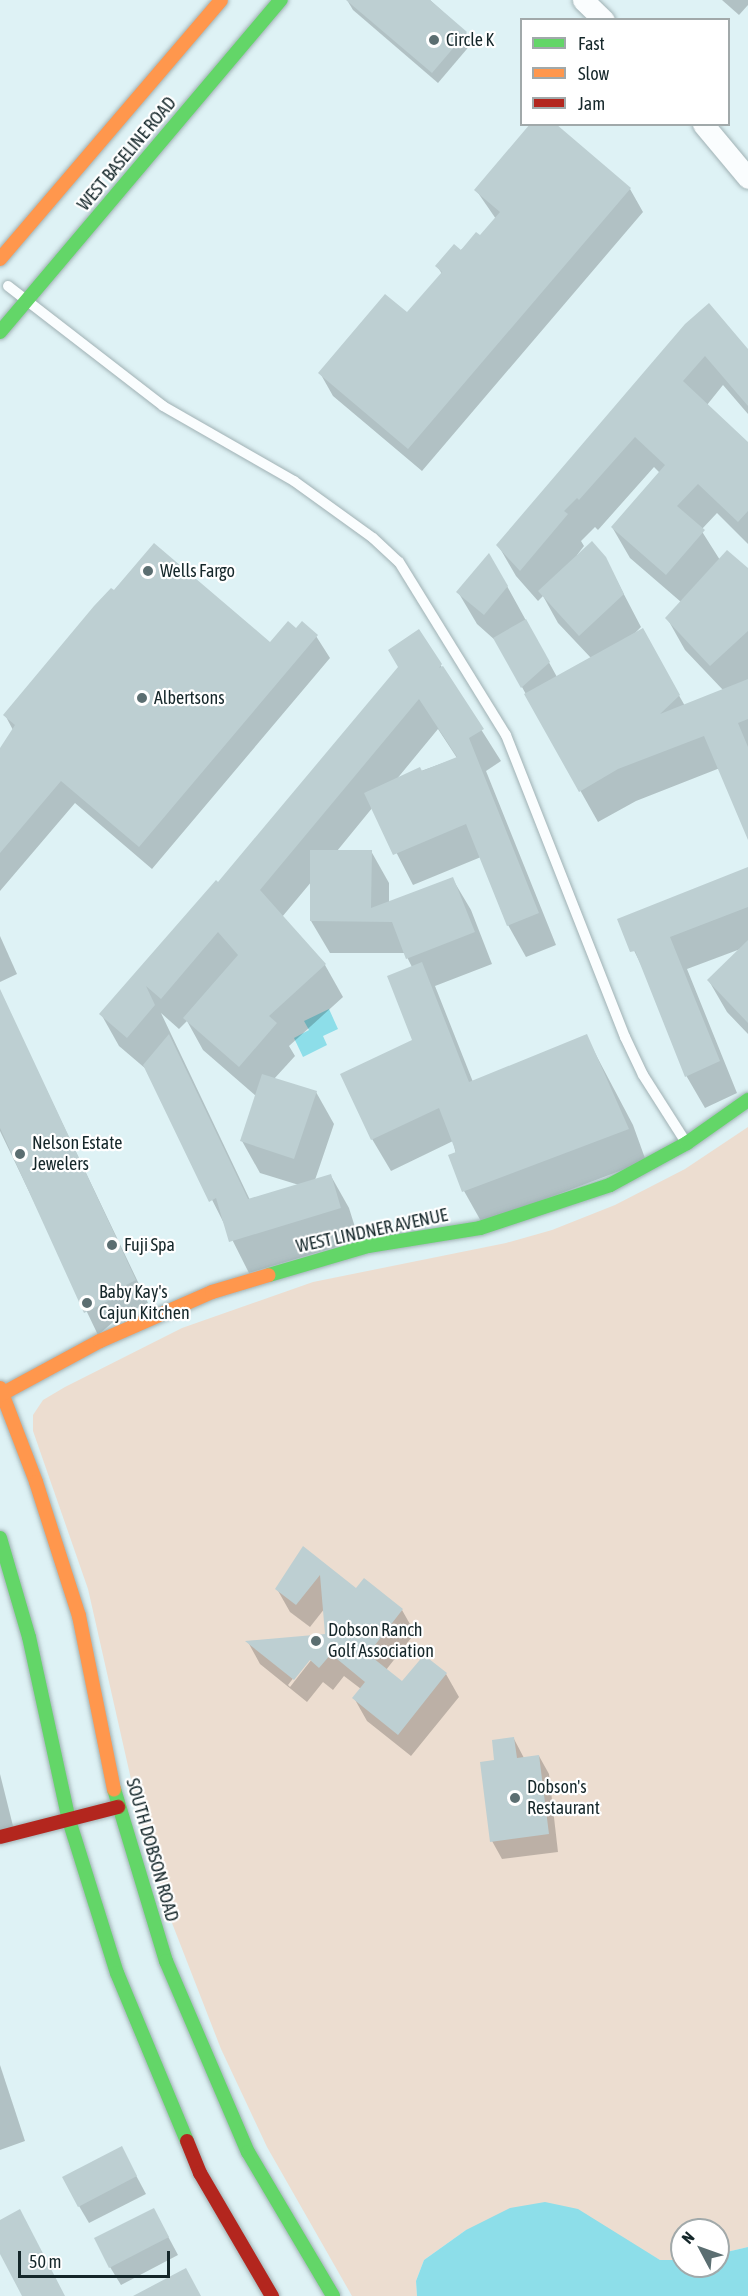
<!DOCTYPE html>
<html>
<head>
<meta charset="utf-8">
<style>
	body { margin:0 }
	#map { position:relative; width:748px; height:2296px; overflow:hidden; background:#def2f5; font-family:"Asap Condensed",sans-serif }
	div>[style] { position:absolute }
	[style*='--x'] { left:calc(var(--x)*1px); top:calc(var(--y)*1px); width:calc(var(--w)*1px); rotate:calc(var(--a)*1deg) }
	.green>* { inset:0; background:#ecddd0 }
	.water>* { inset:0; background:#8ddee9 }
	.shadow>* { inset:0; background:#0003 }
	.building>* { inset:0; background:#bdcfd2 }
	.roads { filter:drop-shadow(0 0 2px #a0b1b4) drop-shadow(0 0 2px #a0b1b4) }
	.lane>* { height:10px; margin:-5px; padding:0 5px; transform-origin:5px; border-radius:5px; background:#fafdfe }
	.street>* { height:21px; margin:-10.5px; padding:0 10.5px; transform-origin:10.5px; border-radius:10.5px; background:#fafdfe }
	.fast>* { height:14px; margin:-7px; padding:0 7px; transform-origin:7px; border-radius:7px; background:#63d668 }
	.slow>* { height:14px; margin:-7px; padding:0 7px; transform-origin:7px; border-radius:7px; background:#ff974d }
	.jam>* { height:14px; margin:-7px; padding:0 7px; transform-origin:7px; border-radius:7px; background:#b3261e }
	.dots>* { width:16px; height:16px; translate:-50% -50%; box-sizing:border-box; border:3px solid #fff; border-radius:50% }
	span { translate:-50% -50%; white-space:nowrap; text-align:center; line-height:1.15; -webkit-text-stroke:4.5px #fff; paint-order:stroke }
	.poi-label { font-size:18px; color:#15272a }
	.left { translate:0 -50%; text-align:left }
	.street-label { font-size:18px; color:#15272a }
	.legend { position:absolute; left:520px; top:18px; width:210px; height:108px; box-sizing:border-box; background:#fff; border:2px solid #a1a9aa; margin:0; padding:8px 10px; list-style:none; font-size:18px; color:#15272a }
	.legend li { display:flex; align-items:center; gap:12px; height:30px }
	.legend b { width:30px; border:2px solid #a1a9aa }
	.north { position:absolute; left:670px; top:2218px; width:60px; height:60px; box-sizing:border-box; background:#fff; border:2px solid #a1a9aa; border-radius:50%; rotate:311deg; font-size:16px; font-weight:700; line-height:24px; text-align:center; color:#15272a }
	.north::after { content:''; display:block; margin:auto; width:21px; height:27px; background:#5b6e71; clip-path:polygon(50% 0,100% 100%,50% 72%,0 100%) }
	.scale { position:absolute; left:18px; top:2251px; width:152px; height:27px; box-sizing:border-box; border:3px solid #15272a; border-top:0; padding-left:8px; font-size:18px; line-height:21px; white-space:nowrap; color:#15272a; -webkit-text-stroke:4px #fff; paint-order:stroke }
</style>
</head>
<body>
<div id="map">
	<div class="green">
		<div style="clip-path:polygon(748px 1127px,748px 2247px,718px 2254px,718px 2230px,682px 2230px,682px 2260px,660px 2260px,621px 2238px,466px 2230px,424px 2260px,416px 2281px,417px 2296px,352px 2296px,267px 2147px,221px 2049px,172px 1923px,140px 1819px,88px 1589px,33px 1431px,33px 1415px,43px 1400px,65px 1387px,182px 1328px,313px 1282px,506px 1243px,552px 1230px,615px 1205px,685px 1169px)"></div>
	</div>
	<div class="water">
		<div style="clip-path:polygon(329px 1009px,338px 1029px,323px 1036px,327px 1045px,303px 1057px,294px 1038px,309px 1030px,304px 1021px)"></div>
		<div style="clip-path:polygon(545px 2202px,578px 2209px,660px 2260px,682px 2260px,682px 2266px,718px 2266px,718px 2254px,748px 2247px,748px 2296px,417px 2296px,416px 2281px,424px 2260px,466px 2230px,510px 2208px)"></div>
	</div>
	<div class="shadow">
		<div style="clip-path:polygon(347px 0,430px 0,466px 33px,472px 43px,438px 83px,353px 10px)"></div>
		<div style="clip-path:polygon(722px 0,748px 0,748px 5px,739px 15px)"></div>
		<div style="clip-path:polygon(554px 124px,630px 189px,643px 212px,422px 471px,333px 396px,320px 373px,407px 315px,442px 274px,437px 266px,480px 237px,496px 219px,476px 190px)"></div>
		<div style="clip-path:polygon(evenodd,686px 325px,748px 351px,748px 414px,723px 385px,707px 405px,748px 444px,748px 544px,717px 513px,701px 530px,720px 560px,748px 570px,748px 837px,720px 768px,636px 801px,598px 822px,496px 641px,477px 624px,458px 592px,507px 586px,557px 677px,591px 658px,558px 623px,543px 596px,538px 601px,516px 576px,498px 545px,686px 325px,654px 467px,660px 473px,612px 527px,630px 558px,681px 602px,667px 618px,685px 650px,723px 690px,685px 706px,660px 662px,635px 633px,641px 627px,605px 558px,577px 555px,584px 546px,581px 541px,595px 527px,598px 530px,654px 467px)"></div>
		<div style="clip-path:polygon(154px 545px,270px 644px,296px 630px,316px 636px,330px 658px,152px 869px,75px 803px,0 891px,0 751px,13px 730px,5px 715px)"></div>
		<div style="clip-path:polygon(evenodd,419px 631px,501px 761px,486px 771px,556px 945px,526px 957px,508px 925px,481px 857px,413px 885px,373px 807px,337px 851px,371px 851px,389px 883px,389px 903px,452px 878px,471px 910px,492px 964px,435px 986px,473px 1082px,586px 1036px,633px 1125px,646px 1161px,482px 1223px,464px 1191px,453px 1141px,391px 1171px,372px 1139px,414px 1041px,412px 967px,405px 953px,330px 953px,311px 921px,312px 881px,282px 917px,325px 965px,343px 997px,289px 1046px,295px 1056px,274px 1079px,316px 1092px,334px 1124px,315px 1180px,331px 1176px,349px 1208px,359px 1240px,249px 1273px,146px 1069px,119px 1046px,101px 1014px,218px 884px,399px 668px,419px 631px,438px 729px,457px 758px,396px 780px,438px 729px,419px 631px,161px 1013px,179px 1029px,187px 1021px,203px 1050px,256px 1096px,242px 1141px,260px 1173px,299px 1185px,250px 1200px,161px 1013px)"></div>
		<div style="clip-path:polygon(748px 868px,748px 1034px,727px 1012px,709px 981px,743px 948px,687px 969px,737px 1093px,705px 1108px,687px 1077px,649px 981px,619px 920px)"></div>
		<div style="clip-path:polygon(0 936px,17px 974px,0 982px)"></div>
		<div style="clip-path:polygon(4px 1001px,148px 1303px,119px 1317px,98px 1335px,0 1131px,0 1003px)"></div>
		<div style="clip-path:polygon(evenodd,303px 1548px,356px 1590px,402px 1610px,415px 1633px,386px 1670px,402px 1684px,446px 1674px,459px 1697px,411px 1756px,367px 1721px,354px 1698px,361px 1689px,344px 1676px,333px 1690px,323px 1682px,307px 1702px,260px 1664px,248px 1642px,327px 1635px,325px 1608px,310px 1627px,290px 1612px,277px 1589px,303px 1548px,308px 1659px,312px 1659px,290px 1687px,288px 1685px,308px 1659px)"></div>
		<div style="clip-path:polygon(514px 1739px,524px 1758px,539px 1756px,549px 1774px,558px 1852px,502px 1859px,492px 1841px,496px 1761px)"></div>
		<div style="clip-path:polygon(0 1774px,14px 1830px,0 1834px)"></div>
		<div style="clip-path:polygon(0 2065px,25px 2141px,0 2150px)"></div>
		<div style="clip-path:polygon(131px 2166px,146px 2194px,89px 2223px,79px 2206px)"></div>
		<div style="clip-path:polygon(163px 2227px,178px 2255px,121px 2285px,110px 2267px)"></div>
	</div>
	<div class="building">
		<div style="clip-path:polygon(346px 0,430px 0,467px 32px,432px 73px)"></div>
		<div style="clip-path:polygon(530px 124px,556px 124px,631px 188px,408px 449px,318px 373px,385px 294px,407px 312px,442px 272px,435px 266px,454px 244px,461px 250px,476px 232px,480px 235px,500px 212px,474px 190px)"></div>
		<div style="clip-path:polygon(709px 303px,748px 349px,748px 406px,705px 356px,683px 381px,748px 442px,748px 511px,738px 522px,698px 484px,677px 506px,705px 530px,666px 575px,611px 527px,665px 465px,635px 437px,579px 500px,577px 498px,564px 511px,568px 514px,520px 571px,496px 545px,685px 324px)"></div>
		<div style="clip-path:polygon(592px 541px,606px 557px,624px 594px,579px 636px,538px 591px)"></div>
		<div style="clip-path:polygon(154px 543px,270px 642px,288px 621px,296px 628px,302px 621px,318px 635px,139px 847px,61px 781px,0 853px,0 748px,15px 725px,3px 715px,94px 606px,111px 588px,114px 590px)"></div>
		<div style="clip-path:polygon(727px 550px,748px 568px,748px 631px,710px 666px,665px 618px)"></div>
		<div style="clip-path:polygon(489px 553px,508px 586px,484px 615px,456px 592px)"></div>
		<div style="clip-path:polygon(526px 619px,550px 662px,521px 688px,493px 638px)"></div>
		<div style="clip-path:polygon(643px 628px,680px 695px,660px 714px,748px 679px,748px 719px,738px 723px,748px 747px,748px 840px,704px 736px,618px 769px,579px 792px,524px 694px)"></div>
		<div style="clip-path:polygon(419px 629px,442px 664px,439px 668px,443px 666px,484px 729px,469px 738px,539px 913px,507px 926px,466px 824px,393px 855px,364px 793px,420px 767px,422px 771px,457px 757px,419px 699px,260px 890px,326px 964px,269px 1016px,277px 1023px,239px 1067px,183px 1018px,238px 955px,218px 932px,161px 999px,146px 986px,155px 1005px,127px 1038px,99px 1014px,216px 880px,218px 882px,398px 667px,388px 650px)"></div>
		<div style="clip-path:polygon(310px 850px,372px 850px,371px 908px,453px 877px,475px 932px,406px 959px,392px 922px,310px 921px)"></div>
		<div style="clip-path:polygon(748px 867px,748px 907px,670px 937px,720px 1061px,685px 1077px,635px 951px,630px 952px,617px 919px)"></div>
		<div style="clip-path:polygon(748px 940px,748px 1023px,707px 980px)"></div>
		<div style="clip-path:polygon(422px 962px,469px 1082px,587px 1034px,629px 1129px,462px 1192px,448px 1155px,456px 1152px,439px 1108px,371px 1140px,340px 1074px,412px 1040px,387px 976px)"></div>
		<div style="clip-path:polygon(0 989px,136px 1280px,108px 1294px,110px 1300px,84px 1313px,0 1128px)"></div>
		<div style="clip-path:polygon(169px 1034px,248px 1199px,331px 1174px,341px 1208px,229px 1242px,216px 1198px,209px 1202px,143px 1065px)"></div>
		<div style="clip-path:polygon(262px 1074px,317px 1091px,294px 1159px,240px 1141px)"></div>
		<div style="clip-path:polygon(303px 1546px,356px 1588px,364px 1578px,403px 1609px,368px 1654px,402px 1681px,424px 1655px,447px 1673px,398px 1735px,352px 1698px,365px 1682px,331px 1654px,319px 1668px,310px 1660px,294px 1680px,245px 1641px,325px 1634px,320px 1575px,296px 1605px,275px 1589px)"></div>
		<div style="clip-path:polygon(514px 1737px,517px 1758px,539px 1755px,549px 1834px,490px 1842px,480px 1762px,494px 1760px,492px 1740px)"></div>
		<div style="clip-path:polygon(122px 2146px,137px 2176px,78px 2207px,62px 2177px)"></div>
		<div style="clip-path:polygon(154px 2208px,169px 2237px,109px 2268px,94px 2238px)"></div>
		<div style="clip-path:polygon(20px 2209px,65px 2296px,22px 2296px,0 2254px,0 2220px)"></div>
		<div style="clip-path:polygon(186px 2268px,201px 2296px,133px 2296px)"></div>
	</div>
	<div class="roads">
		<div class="lane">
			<div style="--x:8;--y:286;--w:196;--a:37.7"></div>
			<div style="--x:163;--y:406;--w:151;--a:29.8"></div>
			<div style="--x:294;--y:481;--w:97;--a:35.8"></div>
			<div style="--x:373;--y:538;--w:35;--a:43"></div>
			<div style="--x:399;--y:562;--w:203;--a:58.3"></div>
			<div style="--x:506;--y:735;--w:325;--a:68.5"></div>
			<div style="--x:625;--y:1037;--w:42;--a:64.7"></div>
			<div style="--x:643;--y:1075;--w:78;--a:57.5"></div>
		</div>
		<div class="street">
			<div style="--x:583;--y:0;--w:29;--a:44"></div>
			<div style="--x:703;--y:124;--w:70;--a:50.2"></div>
		</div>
		<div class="fast">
			<div style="--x:0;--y:332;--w:435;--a:-49.8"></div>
			<div style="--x:269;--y:1275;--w:103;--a:-16.3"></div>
			<div style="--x:368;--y:1246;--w:113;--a:-9.1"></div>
			<div style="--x:480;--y:1228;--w:137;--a:-18.3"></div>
			<div style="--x:610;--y:1185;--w:88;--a:-28.6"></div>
			<div style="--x:687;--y:1143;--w:75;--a:-35.2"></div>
			<div style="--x:0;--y:1538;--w:103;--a:73.7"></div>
			<div style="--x:29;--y:1637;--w:187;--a:77.7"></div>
			<div style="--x:69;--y:1820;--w:160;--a:72.6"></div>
			<div style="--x:117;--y:1973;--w:182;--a:67.4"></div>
			<div style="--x:114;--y:1789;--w:180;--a:73.2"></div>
			<div style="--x:166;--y:1961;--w:208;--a:66.8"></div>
			<div style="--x:248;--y:2152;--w:167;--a:59.4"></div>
		</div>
		<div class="slow">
			<div style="--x:0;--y:259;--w:340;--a:-49.5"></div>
			<div style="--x:0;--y:1388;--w:101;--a:69"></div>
			<div style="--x:36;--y:1482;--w:141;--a:72.2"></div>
			<div style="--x:79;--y:1616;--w:177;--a:78.6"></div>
			<div style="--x:0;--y:1395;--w:114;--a:-28.4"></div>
			<div style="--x:100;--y:1341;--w:122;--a:-23.6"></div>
			<div style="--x:212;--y:1292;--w:59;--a:-16.6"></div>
		</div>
		<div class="jam">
			<div style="--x:0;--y:1837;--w:122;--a:-14.3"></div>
			<div style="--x:187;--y:2141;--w:35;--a:68"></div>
			<div style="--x:200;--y:2173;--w:143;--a:59.7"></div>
		</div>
	</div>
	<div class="dots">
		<div style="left:434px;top:40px;background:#5b6e71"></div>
		<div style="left:148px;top:571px;background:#5b6e71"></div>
		<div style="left:142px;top:698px;background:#5b6e71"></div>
		<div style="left:20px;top:1154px;background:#5b6e71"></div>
		<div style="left:112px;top:1245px;background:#5b6e71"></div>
		<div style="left:87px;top:1303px;background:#5b6e71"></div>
		<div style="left:316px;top:1641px;background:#5b6e71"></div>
		<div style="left:515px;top:1798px;background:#5b6e71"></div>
	</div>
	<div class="poi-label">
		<span class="left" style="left:446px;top:40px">Circle K</span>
		<span class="left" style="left:160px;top:571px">Wells Fargo</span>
		<span class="left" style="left:154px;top:698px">Albertsons</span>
		<span class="left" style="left:32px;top:1154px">Nelson Estate<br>Jewelers</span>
		<span class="left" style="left:124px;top:1245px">Fuji Spa</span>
		<span class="left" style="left:99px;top:1303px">Baby Kay's<br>Cajun Kitchen</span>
		<span class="left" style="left:328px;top:1641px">Dobson Ranch<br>Golf Association</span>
		<span class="left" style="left:527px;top:1798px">Dobson's<br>Restaurant</span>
	</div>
	<div class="street-label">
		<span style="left:127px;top:154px;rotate:-50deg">WEST BASELINE ROAD</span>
		<span style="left:372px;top:1231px;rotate:-12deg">WEST LINDNER AVENUE</span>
		<span style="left:152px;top:1850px;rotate:74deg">SOUTH DOBSON ROAD</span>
	</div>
	<ul class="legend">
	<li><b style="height:8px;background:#63d668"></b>Fast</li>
	<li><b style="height:8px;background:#ff974d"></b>Slow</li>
	<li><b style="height:8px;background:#b3261e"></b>Jam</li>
	</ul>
	<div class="north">N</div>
	<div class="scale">50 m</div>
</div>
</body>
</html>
